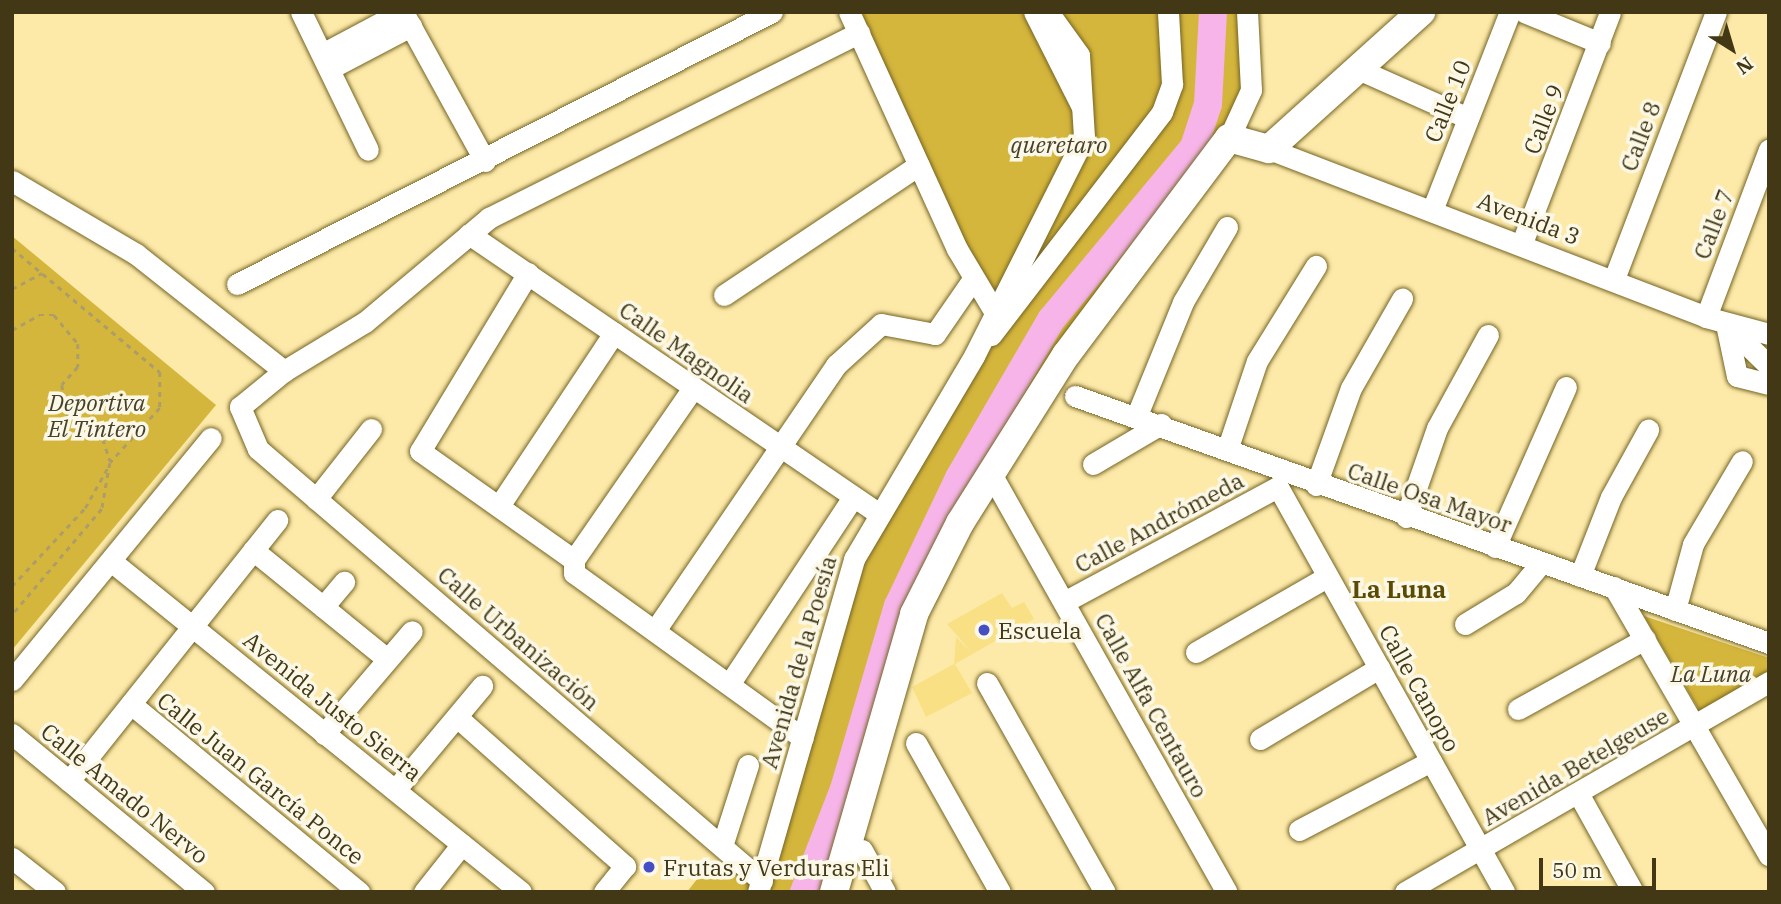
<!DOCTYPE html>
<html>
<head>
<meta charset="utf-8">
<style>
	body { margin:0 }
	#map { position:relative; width:1781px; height:904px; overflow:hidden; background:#fdeaa9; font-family:"IBM Plex Serif",serif }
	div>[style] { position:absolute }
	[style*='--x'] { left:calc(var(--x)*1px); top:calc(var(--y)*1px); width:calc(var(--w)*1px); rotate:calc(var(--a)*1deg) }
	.built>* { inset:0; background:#fae084 }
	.green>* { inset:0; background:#d5b63c }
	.river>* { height:28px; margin:-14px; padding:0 14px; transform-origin:14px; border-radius:14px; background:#f6b4e8 }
	.path>* { height:2.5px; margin-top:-1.25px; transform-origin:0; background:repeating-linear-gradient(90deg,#ac9d69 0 5px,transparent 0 10px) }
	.roads { filter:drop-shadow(0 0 2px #756424) drop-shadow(0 0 2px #756424) }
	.minor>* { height:21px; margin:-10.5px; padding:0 10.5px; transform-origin:10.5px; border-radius:10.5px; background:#fff }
	.major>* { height:28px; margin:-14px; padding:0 14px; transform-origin:14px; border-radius:14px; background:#fff }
	.dots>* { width:19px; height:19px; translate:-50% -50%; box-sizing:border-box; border:4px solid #fcf8e8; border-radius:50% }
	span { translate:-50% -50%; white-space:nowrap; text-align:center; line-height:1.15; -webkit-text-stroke:7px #fcf8e8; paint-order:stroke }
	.street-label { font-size:23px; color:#423815 }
	.park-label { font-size:23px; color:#474028; font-style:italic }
	.poi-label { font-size:23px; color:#423815 }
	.left { translate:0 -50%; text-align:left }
	.neighbourhood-label { font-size:24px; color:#5b4b02; font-weight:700 }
	.frame { position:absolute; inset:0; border:14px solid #423815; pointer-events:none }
	.north { position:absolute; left:1697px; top:14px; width:70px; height:70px; -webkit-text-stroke:5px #fcf8e8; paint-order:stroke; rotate:143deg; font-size:19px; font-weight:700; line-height:28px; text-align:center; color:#423815 }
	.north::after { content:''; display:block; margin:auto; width:24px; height:32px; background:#423815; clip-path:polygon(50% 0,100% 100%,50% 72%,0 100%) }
	.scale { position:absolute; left:1539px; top:858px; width:117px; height:32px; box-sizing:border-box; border:4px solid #423815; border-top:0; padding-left:9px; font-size:21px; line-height:24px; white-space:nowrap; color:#423815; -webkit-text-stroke:5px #fcf8e8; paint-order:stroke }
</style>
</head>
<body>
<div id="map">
	<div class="built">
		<div style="clip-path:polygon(1002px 593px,1012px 608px,1024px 602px,1034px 619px,955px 664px,972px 693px,926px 717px,912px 687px,954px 664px,956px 637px,972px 653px,947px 624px)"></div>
	</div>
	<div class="green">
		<div style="clip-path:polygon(850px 12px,1247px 12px,1251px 90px,960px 522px,879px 736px,862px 850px,849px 892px,687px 892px,711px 861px,762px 881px,876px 512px,993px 311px)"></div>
		<div style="clip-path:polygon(12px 236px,216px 405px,12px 650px)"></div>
		<div style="clip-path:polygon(1644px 616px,1769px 658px,1769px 675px,1702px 715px)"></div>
	</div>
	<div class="river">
		<div style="--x:804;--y:892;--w:110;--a:-68.8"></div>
		<div style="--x:844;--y:789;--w:191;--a:-73.6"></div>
		<div style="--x:898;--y:606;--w:142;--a:-64.5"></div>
		<div style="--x:959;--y:478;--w:183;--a:-59.8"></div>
		<div style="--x:1051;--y:320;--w:224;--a:-50.4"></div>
		<div style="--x:1194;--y:147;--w:45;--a:-72"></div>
		<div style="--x:1208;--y:104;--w:92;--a:-86.9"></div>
	</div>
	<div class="path">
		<div style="--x:12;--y:248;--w:193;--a:40"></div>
		<div style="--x:160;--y:372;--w:36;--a:90"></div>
		<div style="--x:160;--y:408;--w:74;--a:132.3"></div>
		<div style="--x:110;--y:463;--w:47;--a:99.9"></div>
		<div style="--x:102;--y:509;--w:139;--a:130.3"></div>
		<div style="--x:12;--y:289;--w:34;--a:-28"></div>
		<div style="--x:12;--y:330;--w:31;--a:-29"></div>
		<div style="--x:39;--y:315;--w:15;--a:0"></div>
		<div style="--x:54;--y:315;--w:38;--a:50"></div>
		<div style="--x:78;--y:344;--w:23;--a:90"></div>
		<div style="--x:78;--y:367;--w:24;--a:132"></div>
		<div style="--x:62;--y:385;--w:30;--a:82"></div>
		<div style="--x:66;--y:415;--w:44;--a:33"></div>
		<div style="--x:103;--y:439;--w:23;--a:72"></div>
		<div style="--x:12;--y:586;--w:107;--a:-46.9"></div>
		<div style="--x:85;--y:508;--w:47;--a:-60.7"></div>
	</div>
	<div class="roads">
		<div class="minor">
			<div style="--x:301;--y:12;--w:153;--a:64.1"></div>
			<div style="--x:403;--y:12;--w:170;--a:61.2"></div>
			<div style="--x:849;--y:12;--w:260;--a:65.5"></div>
			<div style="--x:957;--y:249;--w:84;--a:59.2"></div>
			<div style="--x:1034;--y:12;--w:106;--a:63.2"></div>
			<div style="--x:1524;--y:12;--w:82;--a:22.2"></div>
			<div style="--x:322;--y:54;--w:89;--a:-28"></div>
			<div style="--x:329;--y:69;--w:93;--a:-27.7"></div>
			<div style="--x:1358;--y:69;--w:120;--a:24"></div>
			<div style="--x:1229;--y:138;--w:53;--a:-65.4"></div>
			<div style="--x:1251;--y:90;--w:78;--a:-92.9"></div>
			<div style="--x:1269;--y:149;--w:468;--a:21"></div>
			<div style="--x:1706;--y:317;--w:65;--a:15.1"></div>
			<div style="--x:12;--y:181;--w:144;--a:30.5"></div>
			<div style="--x:136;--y:254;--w:189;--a:38.3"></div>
			<div style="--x:1433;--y:208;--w:211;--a:-68.6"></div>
			<div style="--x:469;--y:234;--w:493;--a:34.3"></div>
			<div style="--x:1522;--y:243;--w:247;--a:-69.1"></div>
			<div style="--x:528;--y:273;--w:208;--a:121.2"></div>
			<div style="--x:420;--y:451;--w:189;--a:35.3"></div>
			<div style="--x:1614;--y:279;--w:286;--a:-69.1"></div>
			<div style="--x:237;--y:284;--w:600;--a:-26.95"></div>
			<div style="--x:724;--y:295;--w:234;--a:-33.7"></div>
			<div style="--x:1706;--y:317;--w:179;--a:-69.4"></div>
			<div style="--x:1726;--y:324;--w:53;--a:78.1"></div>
			<div style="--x:1737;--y:376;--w:33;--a:14"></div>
			<div style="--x:1726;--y:324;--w:60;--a:44.3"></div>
			<div style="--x:991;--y:335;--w:281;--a:-52.5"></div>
			<div style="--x:1162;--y:112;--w:30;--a:-70"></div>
			<div style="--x:1172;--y:84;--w:72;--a:-93.2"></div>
			<div style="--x:693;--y:388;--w:209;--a:124.7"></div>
			<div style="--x:574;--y:560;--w:13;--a:90"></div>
			<div style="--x:574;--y:573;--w:282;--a:35.8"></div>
			<div style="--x:1075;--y:396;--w:737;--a:19.59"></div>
			<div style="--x:1137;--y:415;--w:122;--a:-67.8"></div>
			<div style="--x:1183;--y:302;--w:87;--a:-59.6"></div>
			<div style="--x:1227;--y:450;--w:94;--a:-71.4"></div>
			<div style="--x:1257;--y:361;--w:112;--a:-58.2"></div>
			<div style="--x:1093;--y:464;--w:79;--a:-30.5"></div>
			<div style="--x:990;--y:472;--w:482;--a:60.6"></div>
			<div style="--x:1316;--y:485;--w:103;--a:-70.2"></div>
			<div style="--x:1351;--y:388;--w:103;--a:-60.2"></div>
			<div style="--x:1278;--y:487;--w:464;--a:60.8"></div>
			<div style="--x:316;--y:499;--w:89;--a:-51.8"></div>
			<div style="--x:499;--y:506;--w:208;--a:-56.4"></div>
			<div style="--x:1406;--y:517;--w:94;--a:-70.8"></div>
			<div style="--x:1437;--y:428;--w:106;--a:-61.3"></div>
			<div style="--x:1495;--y:547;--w:175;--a:-66.1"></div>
			<div style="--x:253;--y:550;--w:173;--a:39.1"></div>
			<div style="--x:111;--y:561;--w:527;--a:38.91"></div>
			<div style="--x:1580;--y:576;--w:85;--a:-68.6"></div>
			<div style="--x:1611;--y:497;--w:77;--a:-61.1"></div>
			<div style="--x:1614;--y:587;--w:310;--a:60"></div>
			<div style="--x:1064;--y:602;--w:243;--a:-28.3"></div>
			<div style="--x:323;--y:607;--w:33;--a:-50"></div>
			<div style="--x:1675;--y:610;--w:68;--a:-74.7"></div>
			<div style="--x:1693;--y:544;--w:96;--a:-59.4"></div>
			<div style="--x:1465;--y:624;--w:60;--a:-31.3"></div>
			<div style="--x:1516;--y:593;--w:39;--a:-50"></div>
			<div style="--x:656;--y:629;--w:320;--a:-55.7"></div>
			<div style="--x:836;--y:365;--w:61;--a:-42.3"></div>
			<div style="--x:881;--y:324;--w:55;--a:10.5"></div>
			<div style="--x:935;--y:334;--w:67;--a:-55.4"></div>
			<div style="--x:1196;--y:652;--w:151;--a:-29.8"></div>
			<div style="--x:12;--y:680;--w:313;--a:-50.6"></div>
			<div style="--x:730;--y:683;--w:223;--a:-56.5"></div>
			<div style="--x:987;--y:683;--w:240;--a:60.6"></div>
			<div style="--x:131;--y:704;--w:296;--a:39.5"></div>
			<div style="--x:1518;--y:709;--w:145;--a:-28.9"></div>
			<div style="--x:457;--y:717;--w:225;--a:41.6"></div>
			<div style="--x:625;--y:866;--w:33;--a:129"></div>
			<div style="--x:12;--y:734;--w:249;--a:39.5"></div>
			<div style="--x:324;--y:734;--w:135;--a:-49.5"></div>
			<div style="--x:1260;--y:739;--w:139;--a:-30.8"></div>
			<div style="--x:916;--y:743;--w:171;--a:60.6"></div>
			<div style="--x:69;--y:781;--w:334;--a:-51.4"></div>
			<div style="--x:395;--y:790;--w:136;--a:-50.1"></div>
			<div style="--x:1578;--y:793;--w:113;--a:60.9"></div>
			<div style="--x:1299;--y:830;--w:149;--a:-27.6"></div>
			<div style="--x:722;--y:846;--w:85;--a:-72.2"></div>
			<div style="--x:862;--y:850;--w:48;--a:61.3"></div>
			<div style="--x:12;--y:858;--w:55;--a:38.3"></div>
			<div style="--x:762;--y:881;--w:664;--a:-139.4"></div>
			<div style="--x:258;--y:449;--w:46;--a:-113.2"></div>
			<div style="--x:240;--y:407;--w:57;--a:-39.3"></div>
			<div style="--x:284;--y:371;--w:95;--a:-31.2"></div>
			<div style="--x:365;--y:322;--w:162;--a:-40"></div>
			<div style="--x:489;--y:218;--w:414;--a:-26.6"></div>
			<div style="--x:424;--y:892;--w:61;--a:-51.6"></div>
			<div style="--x:758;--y:892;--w:347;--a:-73.9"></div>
			<div style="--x:854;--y:559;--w:236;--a:-59.4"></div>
			<div style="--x:974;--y:356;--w:245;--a:-63.3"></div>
			<div style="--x:1084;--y:137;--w:82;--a:-93.5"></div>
			<div style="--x:1079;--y:55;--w:53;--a:-125.8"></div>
			<div style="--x:1405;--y:892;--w:420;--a:-30"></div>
		</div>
		<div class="major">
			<div style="--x:834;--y:892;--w:289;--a:-73.9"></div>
			<div style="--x:914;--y:614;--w:102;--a:-63.2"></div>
			<div style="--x:960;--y:523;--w:199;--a:-57.8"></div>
			<div style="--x:1066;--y:355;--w:271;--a:-53.1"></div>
			<div style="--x:1229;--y:138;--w:41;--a:15.4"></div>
			<div style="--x:1269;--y:149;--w:205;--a:-42"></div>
		</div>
	</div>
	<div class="dots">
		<div style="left:984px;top:630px;background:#454ec3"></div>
		<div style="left:649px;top:867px;background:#454ec3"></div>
	</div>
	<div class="street-label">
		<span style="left:1447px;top:101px;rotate:-68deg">Calle 10</span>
		<span style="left:1543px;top:119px;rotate:-69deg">Calle 9</span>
		<span style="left:1640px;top:136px;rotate:-69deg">Calle 8</span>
		<span style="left:1529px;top:218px;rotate:21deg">Avenida 3</span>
		<span style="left:1713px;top:224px;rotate:-69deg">Calle 7</span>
		<span style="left:687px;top:352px;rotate:35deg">Calle Magnolia</span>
		<span style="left:1430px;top:497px;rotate:19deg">Calle Osa Mayor</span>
		<span style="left:1159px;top:522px;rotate:-28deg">Calle Andrómeda</span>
		<span style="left:519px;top:638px;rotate:41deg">Calle Urbanización</span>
		<span style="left:798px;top:662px;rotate:-74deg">Avenida de la Poesía</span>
		<span style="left:1420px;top:688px;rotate:61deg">Calle Canopo</span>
		<span style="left:1152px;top:705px;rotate:61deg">Calle Alfa Centauro</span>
		<span style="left:333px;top:706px;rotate:39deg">Avenida Justo Sierra</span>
		<span style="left:1575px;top:766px;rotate:-30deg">Avenida Betelgeuse</span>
		<span style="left:261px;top:778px;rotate:39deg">Calle Juan García Ponce</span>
		<span style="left:125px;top:793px;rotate:39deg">Calle Amado Nervo</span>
	</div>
	<div class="park-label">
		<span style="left:1059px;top:144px">queretaro</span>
		<span style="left:97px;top:415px">Deportiva<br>El Tintero</span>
		<span style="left:1711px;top:673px">La Luna</span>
	</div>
	<div class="poi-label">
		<span class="left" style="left:998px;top:630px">Escuela</span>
		<span class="left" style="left:663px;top:867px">Frutas y Verduras Eli</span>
	</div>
	<div class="neighbourhood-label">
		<span style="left:1399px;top:590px">La Luna</span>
	</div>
	<div class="frame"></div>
	<div class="north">N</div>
	<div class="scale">50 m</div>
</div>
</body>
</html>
